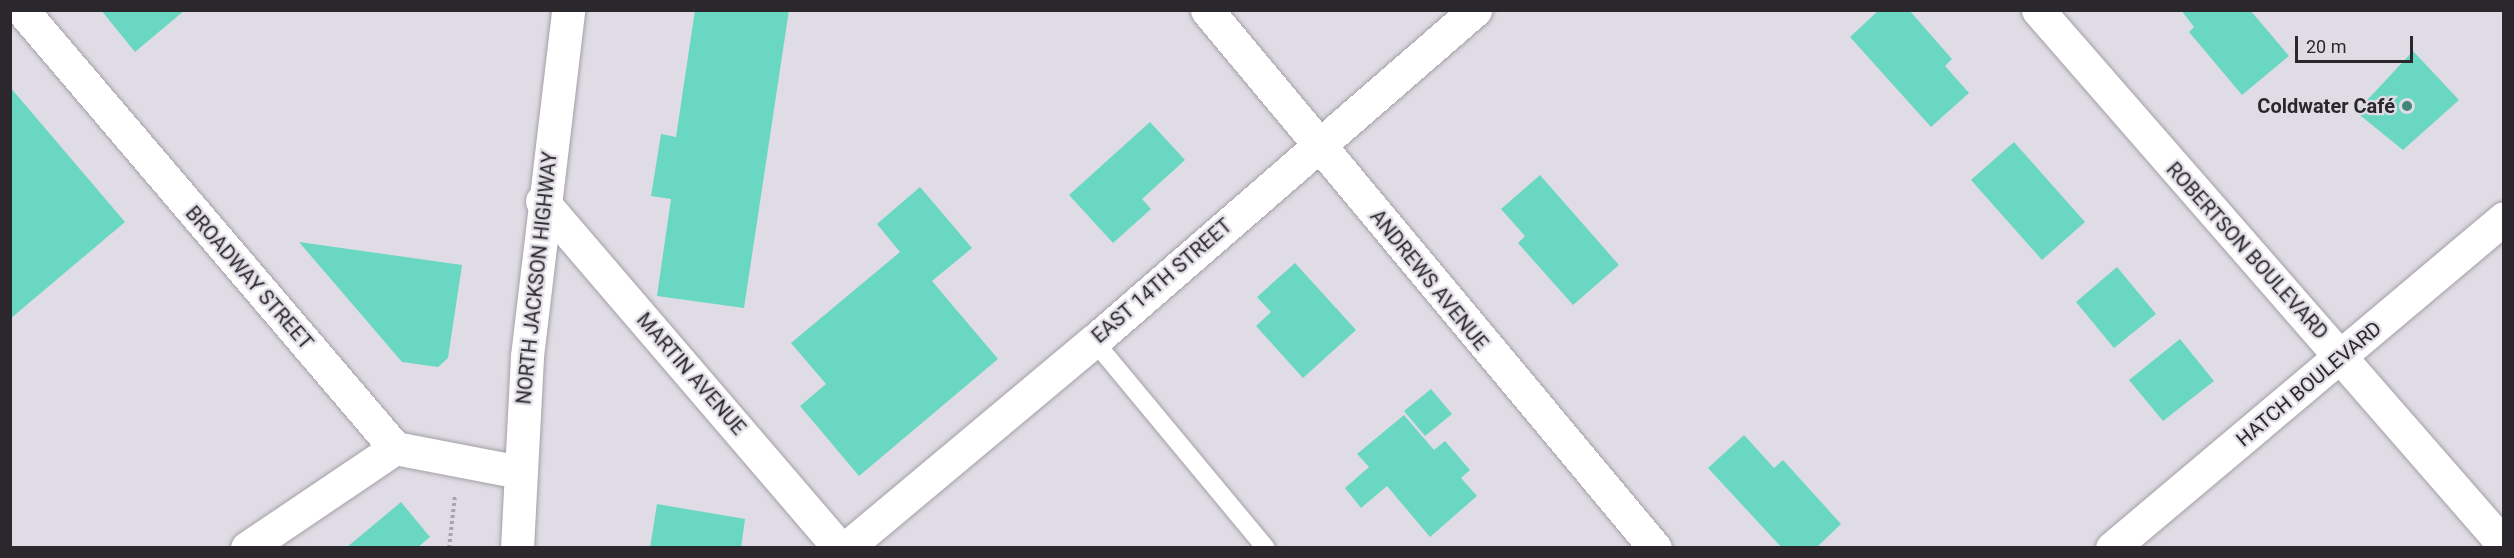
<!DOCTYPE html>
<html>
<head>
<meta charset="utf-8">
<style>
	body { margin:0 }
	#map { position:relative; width:2514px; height:558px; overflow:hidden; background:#e0dce5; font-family:Roboto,sans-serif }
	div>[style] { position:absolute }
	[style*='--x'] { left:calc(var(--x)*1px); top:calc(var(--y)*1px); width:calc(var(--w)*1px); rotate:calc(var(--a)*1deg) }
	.building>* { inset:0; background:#6ad7c2 }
	.path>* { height:4px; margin-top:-2px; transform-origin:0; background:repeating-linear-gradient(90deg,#a8a4ac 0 3px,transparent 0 6px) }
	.roads { filter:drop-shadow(0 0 2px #a3a0a7) drop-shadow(0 0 2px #a3a0a7) }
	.lane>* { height:18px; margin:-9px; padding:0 9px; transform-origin:9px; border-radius:9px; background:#fff }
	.street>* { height:33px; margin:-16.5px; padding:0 16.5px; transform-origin:16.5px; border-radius:16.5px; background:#fff }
	.secondary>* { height:33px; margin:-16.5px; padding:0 16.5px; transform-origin:16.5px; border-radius:16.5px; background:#fff }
	.dots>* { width:16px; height:16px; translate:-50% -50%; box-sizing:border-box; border:3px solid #e0dce5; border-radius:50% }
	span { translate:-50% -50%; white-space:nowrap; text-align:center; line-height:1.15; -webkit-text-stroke:4.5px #e0dce5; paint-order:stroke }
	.poi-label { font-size:20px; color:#2a282c; font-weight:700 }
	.right { translate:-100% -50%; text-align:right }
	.street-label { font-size:20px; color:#2a282c }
	.frame { position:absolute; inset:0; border:12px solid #2a282c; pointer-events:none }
	.scale { position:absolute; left:2295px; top:36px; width:118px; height:27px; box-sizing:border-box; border:3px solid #2a282c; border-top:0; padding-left:8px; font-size:18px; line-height:21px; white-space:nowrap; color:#2a282c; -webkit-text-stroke:4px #e0dce5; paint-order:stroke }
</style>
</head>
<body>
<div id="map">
	<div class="building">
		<div style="clip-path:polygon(101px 10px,185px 10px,135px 52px)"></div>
		<div style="clip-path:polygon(695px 10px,789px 10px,744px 308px,657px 296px,671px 199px,651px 196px,661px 134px,676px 137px)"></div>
		<div style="clip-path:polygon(1879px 10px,1909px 10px,1952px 59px,1945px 66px,1969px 93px,1931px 127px,1850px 37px)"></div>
		<div style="clip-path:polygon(2181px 10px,2250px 10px,2289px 56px,2242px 95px,2189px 32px,2194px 27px)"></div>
		<div style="clip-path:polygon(2413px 51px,2459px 100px,2403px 150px,2356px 112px)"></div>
		<div style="clip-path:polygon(10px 87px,125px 222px,10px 319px)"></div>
		<div style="clip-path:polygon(1150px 122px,1185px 160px,1142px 199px,1151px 209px,1113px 243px,1069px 195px)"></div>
		<div style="clip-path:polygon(2014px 142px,2085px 222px,2042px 260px,1971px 180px)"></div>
		<div style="clip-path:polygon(1540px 175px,1619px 265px,1573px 305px,1518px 243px,1525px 236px,1501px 209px)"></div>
		<div style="clip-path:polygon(920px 187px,972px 248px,932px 281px,998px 359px,859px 476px,800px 406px,826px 384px,791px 343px,900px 252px,877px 224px)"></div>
		<div style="clip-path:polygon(299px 242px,462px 265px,448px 358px,438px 367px,402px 362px)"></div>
		<div style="clip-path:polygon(1295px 263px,1356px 330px,1303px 378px,1256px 326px,1271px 312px,1257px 297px)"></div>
		<div style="clip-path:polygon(2117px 267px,2156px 314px,2114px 348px,2076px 302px)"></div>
		<div style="clip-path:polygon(2180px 339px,2214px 381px,2163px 421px,2129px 380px)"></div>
		<div style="clip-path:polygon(1431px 389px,1452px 414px,1425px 436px,1404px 411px)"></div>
		<div style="clip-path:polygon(1404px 415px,1434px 450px,1445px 441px,1470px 470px,1461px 478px,1477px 496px,1430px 537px,1387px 486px,1361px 508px,1345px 488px,1369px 467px,1357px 454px)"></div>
		<div style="clip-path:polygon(1744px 435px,1774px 468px,1783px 460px,1841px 524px,1816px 548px,1782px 548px,1708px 468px)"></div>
		<div style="clip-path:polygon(401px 502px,430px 537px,417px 548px,346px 548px)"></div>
		<div style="clip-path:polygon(657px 504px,745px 519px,741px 548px,650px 548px)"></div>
	</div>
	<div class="path">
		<div style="--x:449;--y:548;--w:53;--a:-83.5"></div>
	</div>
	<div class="roads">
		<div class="lane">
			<div style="--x:1094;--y:341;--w:269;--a:50.3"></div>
		</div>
		<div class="street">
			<div style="--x:22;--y:10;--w:575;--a:49.58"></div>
			<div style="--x:395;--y:448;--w:127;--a:10.9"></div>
			<div style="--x:1207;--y:10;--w:700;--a:50.22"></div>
			<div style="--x:2038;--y:10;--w:709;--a:48.94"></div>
			<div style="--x:542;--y:201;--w:457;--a:49.4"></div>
			<div style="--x:247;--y:548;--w:179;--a:-34"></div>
			<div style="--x:846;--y:548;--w:323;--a:-39.9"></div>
			<div style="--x:1094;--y:341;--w:505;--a:-40.98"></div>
		</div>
		<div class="secondary">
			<div style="--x:517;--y:548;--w:192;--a:-87"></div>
			<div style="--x:527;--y:356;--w:348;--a:-83.2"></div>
			<div style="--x:2112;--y:548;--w:512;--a:-40.09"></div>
		</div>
	</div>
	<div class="dots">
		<div style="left:2407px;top:106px;background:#418577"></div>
	</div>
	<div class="poi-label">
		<span class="right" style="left:2395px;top:106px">Coldwater Café</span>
	</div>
	<div class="street-label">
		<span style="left:2247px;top:251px;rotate:48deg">ROBERTSON BOULEVARD</span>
		<span style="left:249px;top:278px;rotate:49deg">BROADWAY STREET</span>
		<span style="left:537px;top:278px;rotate:-84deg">NORTH JACKSON HIGHWAY</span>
		<span style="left:1429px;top:280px;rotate:51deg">ANDREWS AVENUE</span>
		<span style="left:1162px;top:281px;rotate:-41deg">EAST 14TH STREET</span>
		<span style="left:691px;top:374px;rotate:49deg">MARTIN AVENUE</span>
		<span style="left:2309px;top:384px;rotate:-40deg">HATCH BOULEVARD</span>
	</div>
	<div class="frame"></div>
	<div class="scale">20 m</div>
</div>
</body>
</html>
